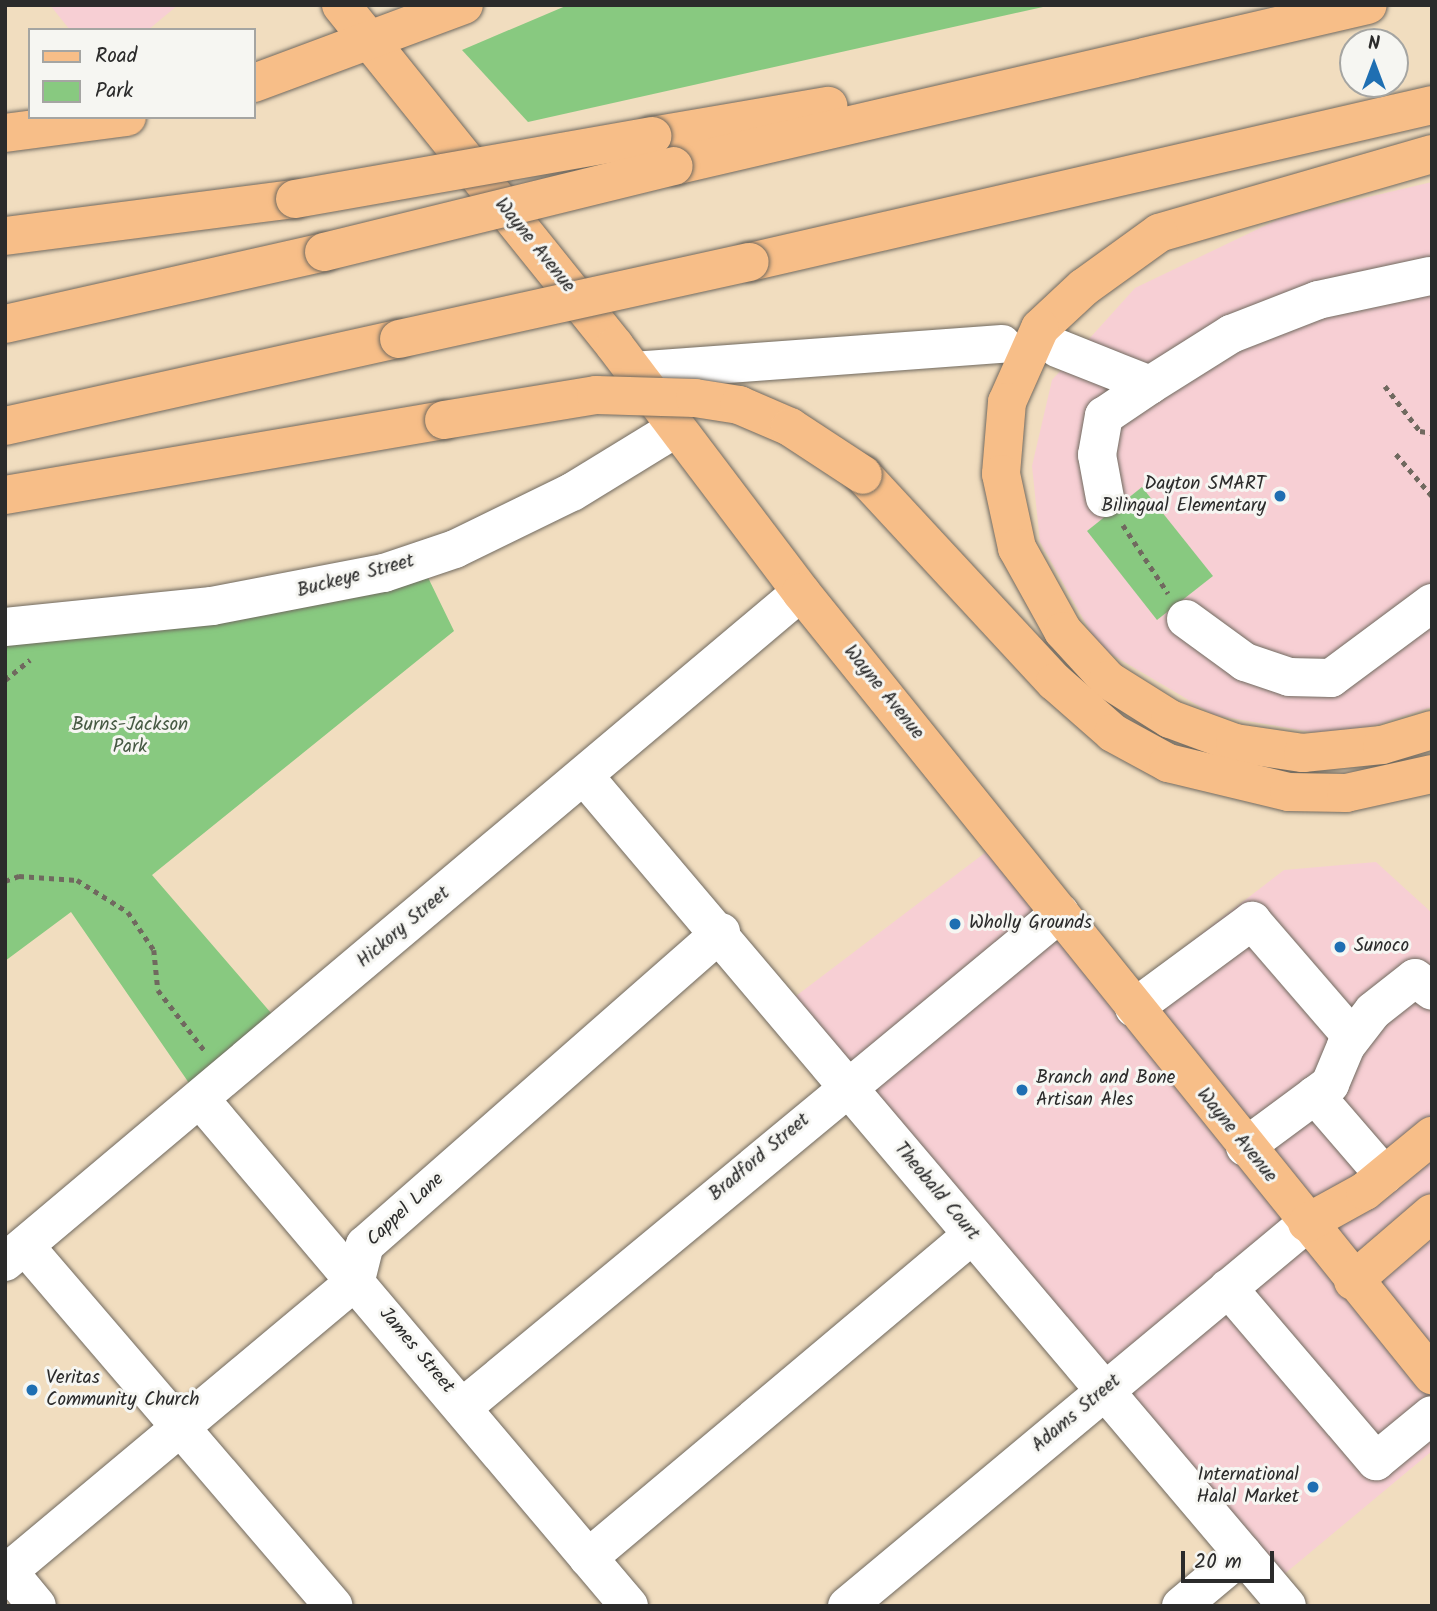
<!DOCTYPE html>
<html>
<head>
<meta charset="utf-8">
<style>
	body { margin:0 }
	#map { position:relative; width:1437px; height:1611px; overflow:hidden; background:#f1ddbf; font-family:Kalam,sans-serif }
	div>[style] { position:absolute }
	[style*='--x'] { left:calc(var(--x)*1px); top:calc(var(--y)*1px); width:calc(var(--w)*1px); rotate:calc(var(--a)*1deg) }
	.built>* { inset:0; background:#f7cfd4 }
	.green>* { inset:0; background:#88c980 }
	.path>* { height:4.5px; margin-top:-2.25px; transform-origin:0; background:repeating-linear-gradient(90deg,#70695f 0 5px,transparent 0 10px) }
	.roads { filter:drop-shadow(0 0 2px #70695f) drop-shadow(0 0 2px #70695f) }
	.minor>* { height:38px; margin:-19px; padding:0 19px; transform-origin:19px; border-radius:19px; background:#fff }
	.major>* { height:38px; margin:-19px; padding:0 19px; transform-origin:19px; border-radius:19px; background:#f7be88 }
	.highway>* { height:38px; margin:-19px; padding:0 19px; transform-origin:19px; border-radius:19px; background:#f7be88 }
	.bridges { filter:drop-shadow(0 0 2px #70695f) drop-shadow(0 0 2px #70695f) }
	.highway-bridge>* { height:38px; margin:-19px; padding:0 19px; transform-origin:19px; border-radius:19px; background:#f7be88 }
	.dots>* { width:19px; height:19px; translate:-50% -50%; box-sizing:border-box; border:4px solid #f6f6f2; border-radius:50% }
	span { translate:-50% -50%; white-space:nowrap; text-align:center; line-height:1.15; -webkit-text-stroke:6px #f6f6f2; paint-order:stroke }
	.street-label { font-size:19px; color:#2b2b2b }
	.poi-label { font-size:19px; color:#2b2b2b }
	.right { translate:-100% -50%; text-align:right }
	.left { translate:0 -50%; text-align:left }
	.park-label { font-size:19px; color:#475a44 }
	.frame { position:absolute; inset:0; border:7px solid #2b2b2b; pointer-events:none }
	.legend { position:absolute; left:28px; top:28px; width:228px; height:91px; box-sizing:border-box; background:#f6f6f2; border:2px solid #a5a5a2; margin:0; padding:9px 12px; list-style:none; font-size:21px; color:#2b2b2b }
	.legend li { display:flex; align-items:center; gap:14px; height:35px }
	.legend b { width:35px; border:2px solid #a5a5a2 }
	.north { position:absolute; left:1339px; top:28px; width:70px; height:70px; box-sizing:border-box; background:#f6f6f2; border:2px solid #a5a5a2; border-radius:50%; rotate:0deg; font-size:19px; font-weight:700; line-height:28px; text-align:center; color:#2b2b2b }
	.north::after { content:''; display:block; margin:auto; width:24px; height:32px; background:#1f6fb2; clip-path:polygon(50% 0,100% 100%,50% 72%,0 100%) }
	.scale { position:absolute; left:1181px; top:1551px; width:93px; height:32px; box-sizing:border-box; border:4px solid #2b2b2b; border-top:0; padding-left:9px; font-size:21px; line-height:24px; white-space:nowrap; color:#2b2b2b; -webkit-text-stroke:5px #f6f6f2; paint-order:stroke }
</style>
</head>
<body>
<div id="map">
	<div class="built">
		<div style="clip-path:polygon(50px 5px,178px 5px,148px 30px,70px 30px)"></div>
		<div style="clip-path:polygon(1432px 182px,1432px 707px,1340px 737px,1214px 715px,1099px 647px,1040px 542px,1032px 466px,1052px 380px,1135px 288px,1283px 217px)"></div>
		<div style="clip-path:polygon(990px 849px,1110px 1004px,1284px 870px,1376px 862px,1432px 913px,1432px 1451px,1282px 1576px,788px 1002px)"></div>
	</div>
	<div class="green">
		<div style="clip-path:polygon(568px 5px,1052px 5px,528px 122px,462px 50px)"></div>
		<div style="clip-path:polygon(1142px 487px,1213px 576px,1157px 620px,1087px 531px)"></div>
		<div style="clip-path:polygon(420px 561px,454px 631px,152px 875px,284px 1028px,200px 1099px,71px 912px,5px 961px,5px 627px)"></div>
	</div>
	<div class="path">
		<div style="--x:1385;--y:386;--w:57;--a:52.1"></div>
		<div style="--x:1420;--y:431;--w:12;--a:9"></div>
		<div style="--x:1396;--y:454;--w:55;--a:49.4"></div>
		<div style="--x:1123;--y:525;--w:82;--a:56.5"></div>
		<div style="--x:5;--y:680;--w:32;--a:-39"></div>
		<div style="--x:5;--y:881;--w:15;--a:-20"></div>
		<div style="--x:19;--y:876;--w:58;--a:3.9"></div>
		<div style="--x:77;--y:880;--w:60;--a:32.1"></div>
		<div style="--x:128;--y:912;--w:46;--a:55.6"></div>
		<div style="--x:154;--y:950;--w:40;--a:84.3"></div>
		<div style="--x:158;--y:990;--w:77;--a:52.4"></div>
	</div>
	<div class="roads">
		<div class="minor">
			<div style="--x:1057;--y:348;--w:100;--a:21.7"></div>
			<div style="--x:633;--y:371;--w:370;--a:-4.2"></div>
			<div style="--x:1105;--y:498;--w:44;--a:-100.5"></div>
			<div style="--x:1097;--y:455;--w:40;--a:-80"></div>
			<div style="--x:1104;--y:416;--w:55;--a:-34"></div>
			<div style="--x:1150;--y:385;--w:96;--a:-32.2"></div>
			<div style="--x:1231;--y:334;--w:93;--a:-21.3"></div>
			<div style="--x:1318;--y:300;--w:115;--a:-12.1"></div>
			<div style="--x:1186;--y:619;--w:73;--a:36.1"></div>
			<div style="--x:1245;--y:662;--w:46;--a:18.8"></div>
			<div style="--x:1289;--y:677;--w:42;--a:1.4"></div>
			<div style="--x:1331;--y:678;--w:126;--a:-36.6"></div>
			<div style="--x:5;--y:627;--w:208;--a:-5.8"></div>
			<div style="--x:212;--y:606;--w:175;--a:-10.9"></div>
			<div style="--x:384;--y:573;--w:75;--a:-18.7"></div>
			<div style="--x:455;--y:549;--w:130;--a:-26"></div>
			<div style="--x:572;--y:492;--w:121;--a:-31.5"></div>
			<div style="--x:585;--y:777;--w:1086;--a:49.74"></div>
			<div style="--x:1134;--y:1008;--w:147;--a:-36.4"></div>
			<div style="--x:1252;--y:921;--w:153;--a:49.2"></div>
			<div style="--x:1315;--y:1095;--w:106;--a:49.2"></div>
			<div style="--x:200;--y:1099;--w:664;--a:49.76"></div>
			<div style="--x:1245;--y:1147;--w:106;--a:-36.5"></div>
			<div style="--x:1330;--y:1084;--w:41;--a:-67.2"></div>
			<div style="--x:1346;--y:1046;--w:44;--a:-52.4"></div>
			<div style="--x:1373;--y:1011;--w:53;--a:-38.2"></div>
			<div style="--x:1415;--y:978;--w:21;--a:37"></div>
			<div style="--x:25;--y:1246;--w:474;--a:49.4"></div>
			<div style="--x:5;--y:1262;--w:1040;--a:-40.09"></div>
			<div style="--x:1228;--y:1288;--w:228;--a:49.5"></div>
			<div style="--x:1376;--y:1461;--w:72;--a:-39.4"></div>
			<div style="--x:463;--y:1407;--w:775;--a:-39.61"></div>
			<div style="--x:588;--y:1558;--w:502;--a:-40.07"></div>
			<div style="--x:5;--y:1567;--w:50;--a:50.6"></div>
			<div style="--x:5;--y:1574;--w:458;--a:-39.9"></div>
			<div style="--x:356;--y:1280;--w:36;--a:-76"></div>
			<div style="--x:365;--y:1245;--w:474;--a:-41.3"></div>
			<div style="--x:847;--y:1606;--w:599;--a:-39.78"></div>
			<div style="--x:1181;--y:1606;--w:81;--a:-40"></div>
		</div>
		<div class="major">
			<div style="--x:341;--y:5;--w:437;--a:51.2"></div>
			<div style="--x:615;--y:346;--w:308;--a:52.9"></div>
			<div style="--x:801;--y:592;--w:1006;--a:51.14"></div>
			<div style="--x:1307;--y:1223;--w:66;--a:-28.9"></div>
			<div style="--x:1365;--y:1191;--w:87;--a:-39.4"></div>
			<div style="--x:1353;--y:1281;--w:104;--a:-40.7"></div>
		</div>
		<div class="highway">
			<div style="--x:254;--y:83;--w:224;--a:-20.4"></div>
			<div style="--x:5;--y:133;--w:123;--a:-7.5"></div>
			<div style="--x:652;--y:136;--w:179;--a:-9.7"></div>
			<div style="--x:1432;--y:154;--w:284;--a:163.9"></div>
			<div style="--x:1159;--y:233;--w:92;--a:144.2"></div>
			<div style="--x:1084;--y:287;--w:60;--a:137"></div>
			<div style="--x:1040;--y:328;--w:81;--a:114"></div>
			<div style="--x:1007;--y:402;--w:72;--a:94.8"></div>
			<div style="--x:1001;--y:474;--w:76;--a:77.8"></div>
			<div style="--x:1017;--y:548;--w:95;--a:61"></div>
			<div style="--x:1063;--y:631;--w:67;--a:47.4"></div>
			<div style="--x:1108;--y:680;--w:73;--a:32.2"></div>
			<div style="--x:1170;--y:719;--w:69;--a:20.3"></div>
			<div style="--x:1235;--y:743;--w:69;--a:8.4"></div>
			<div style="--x:1303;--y:753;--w:79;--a:-5.8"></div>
			<div style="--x:1382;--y:745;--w:52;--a:-16.7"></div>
			<div style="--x:674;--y:166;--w:712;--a:-13.06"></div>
			<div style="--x:5;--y:236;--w:292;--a:-7.3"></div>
			<div style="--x:750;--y:262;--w:700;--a:-12.96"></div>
			<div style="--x:5;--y:324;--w:327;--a:-12.7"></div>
			<div style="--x:5;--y:426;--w:403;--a:-12.5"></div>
			<div style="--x:863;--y:475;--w:282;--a:47.2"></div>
			<div style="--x:1055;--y:682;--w:77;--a:41.3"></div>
			<div style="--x:1113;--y:733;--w:63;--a:28.6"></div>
			<div style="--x:1168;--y:763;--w:124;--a:13.5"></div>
			<div style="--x:1289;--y:792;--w:57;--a:1"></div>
			<div style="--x:1346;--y:793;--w:88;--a:-12.5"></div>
			<div style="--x:5;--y:495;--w:445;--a:-9.7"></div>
		</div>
	</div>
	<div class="bridges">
		<div class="highway-bridge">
			<div style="--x:295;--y:199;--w:363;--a:-10"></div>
			<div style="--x:324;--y:252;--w:360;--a:-13.8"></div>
			<div style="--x:399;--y:339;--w:359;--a:-12.4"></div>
			<div style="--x:444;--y:420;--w:154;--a:-9.3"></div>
			<div style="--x:596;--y:395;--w:99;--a:1.7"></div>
			<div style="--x:695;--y:398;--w:45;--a:9"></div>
			<div style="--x:739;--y:405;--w:56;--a:23.3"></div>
			<div style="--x:790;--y:427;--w:87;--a:33.3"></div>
		</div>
	</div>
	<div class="dots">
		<div style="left:1280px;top:496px;background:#1f6fb2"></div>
		<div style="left:955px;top:924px;background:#1f6fb2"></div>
		<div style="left:1340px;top:947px;background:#1f6fb2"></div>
		<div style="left:1022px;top:1090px;background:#1f6fb2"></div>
		<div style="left:32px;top:1390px;background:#1f6fb2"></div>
		<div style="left:1313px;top:1487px;background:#1f6fb2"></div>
	</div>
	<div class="street-label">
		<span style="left:534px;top:246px;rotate:51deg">Wayne Avenue</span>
		<span style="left:356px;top:577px;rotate:-15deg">Buckeye Street</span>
		<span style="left:883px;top:693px;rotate:51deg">Wayne Avenue</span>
		<span style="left:404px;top:928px;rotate:-40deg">Hickory Street</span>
		<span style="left:1236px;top:1136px;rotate:51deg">Wayne Avenue</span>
		<span style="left:760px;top:1158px;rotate:-40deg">Bradford Street</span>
		<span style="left:936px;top:1192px;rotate:50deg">Theobald Court</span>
		<span style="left:406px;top:1210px;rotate:-43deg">Cappel Lane</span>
		<span style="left:416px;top:1351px;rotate:50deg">James Street</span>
		<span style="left:1077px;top:1414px;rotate:-40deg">Adams Street</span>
	</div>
	<div class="poi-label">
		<span class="right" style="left:1266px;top:496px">Dayton SMART<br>Bilingual Elementary</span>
		<span class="left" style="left:969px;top:924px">Wholly Grounds</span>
		<span class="left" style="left:1354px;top:947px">Sunoco</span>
		<span class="left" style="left:1036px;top:1090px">Branch and Bone<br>Artisan Ales</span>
		<span class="left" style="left:46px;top:1390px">Veritas<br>Community Church</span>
		<span class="right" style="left:1299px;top:1487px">International<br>Halal Market</span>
	</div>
	<div class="park-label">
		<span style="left:130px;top:737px">Burns-Jackson<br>Park</span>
	</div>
	<div class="frame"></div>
	<ul class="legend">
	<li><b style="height:9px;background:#f7be88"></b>Road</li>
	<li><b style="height:19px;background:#88c980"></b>Park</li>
	</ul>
	<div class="north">N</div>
	<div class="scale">20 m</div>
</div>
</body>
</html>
